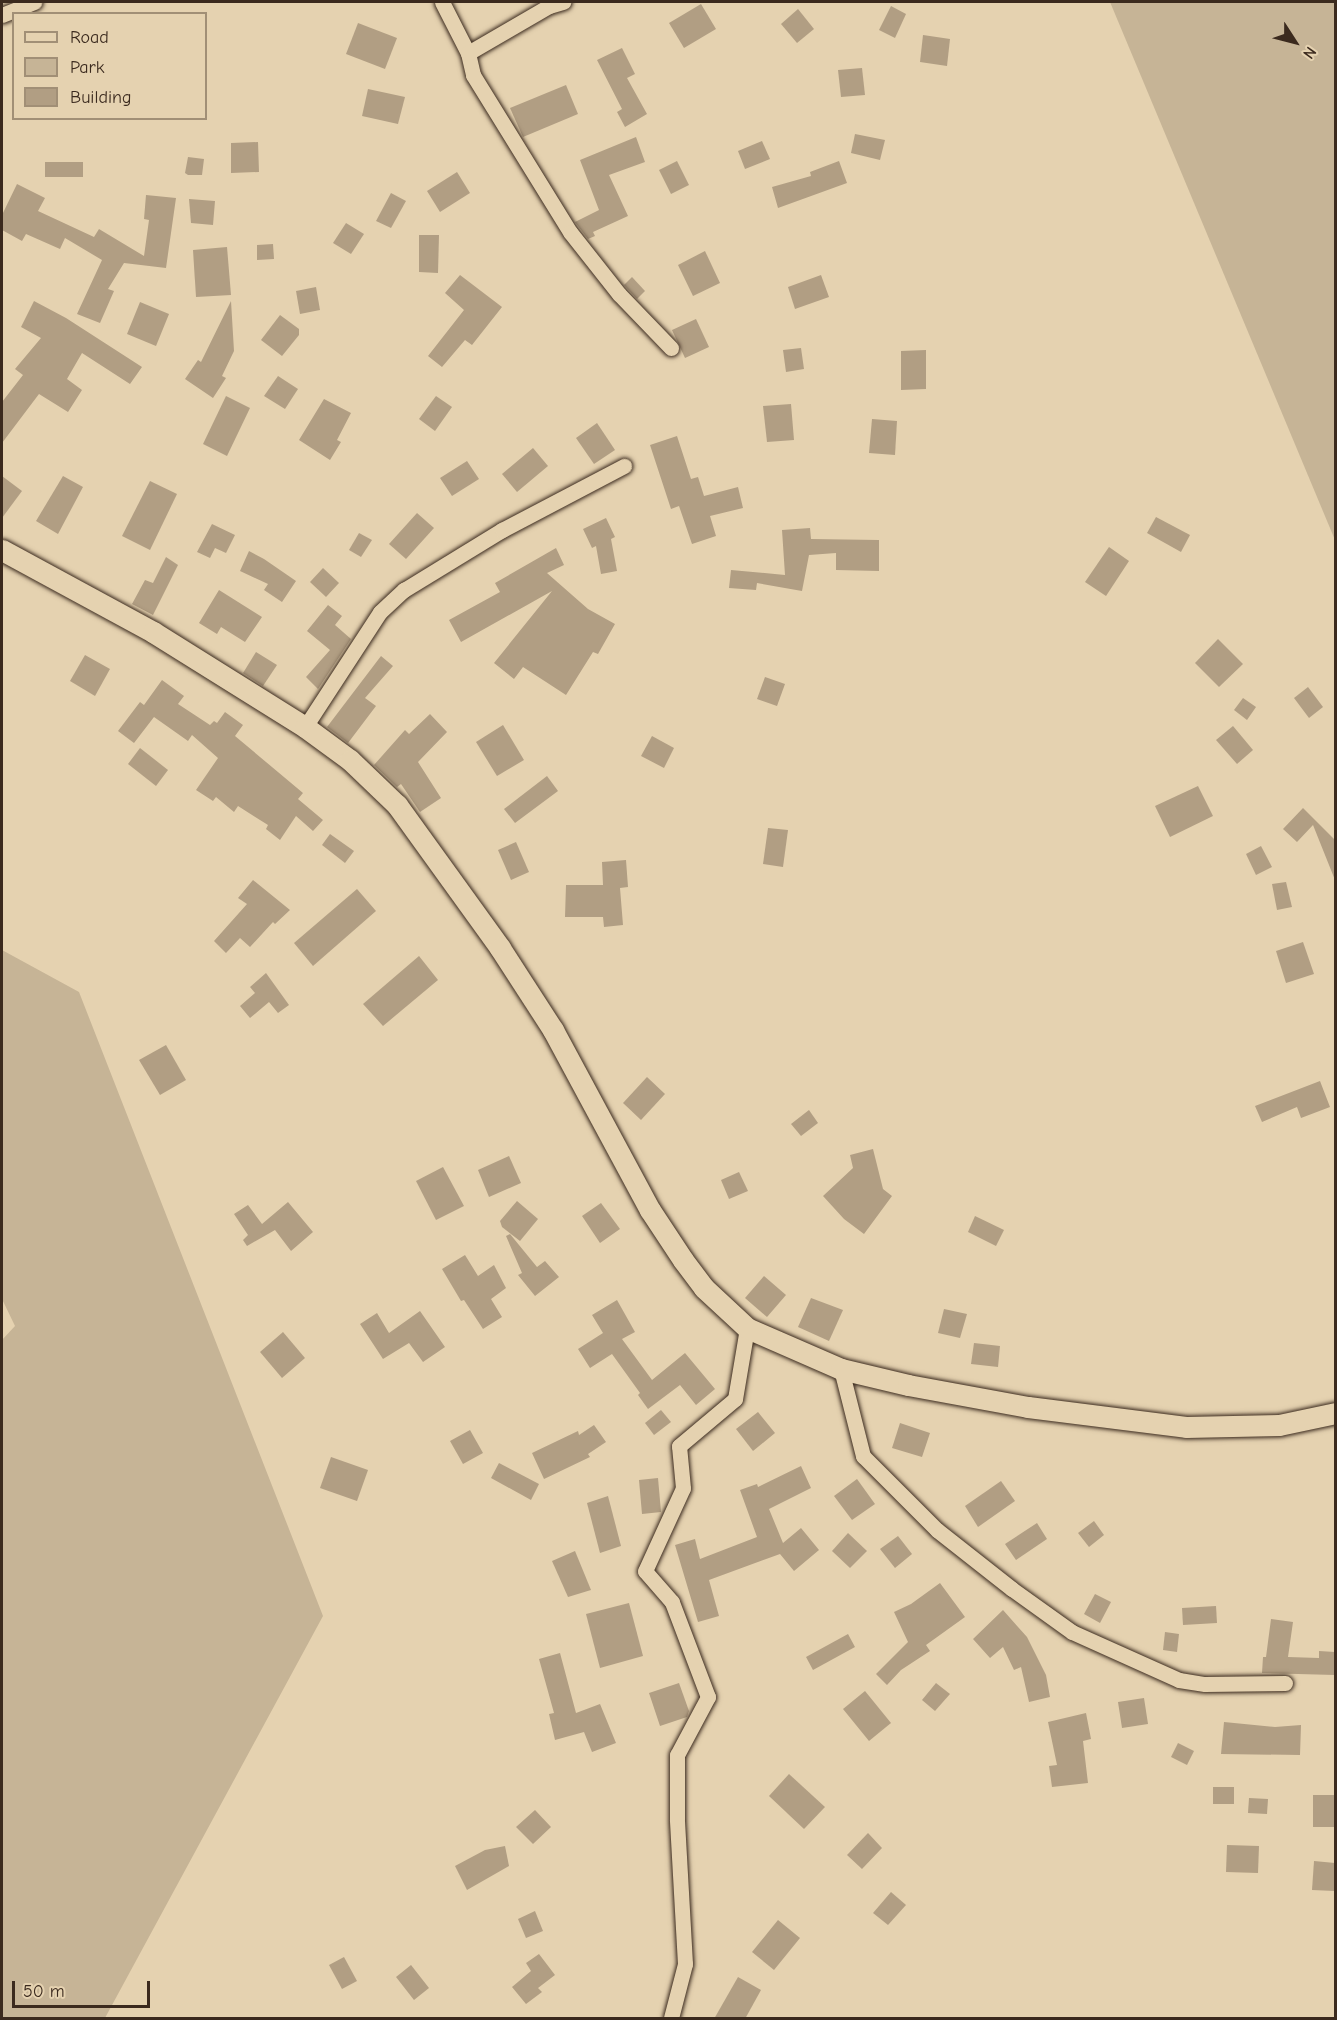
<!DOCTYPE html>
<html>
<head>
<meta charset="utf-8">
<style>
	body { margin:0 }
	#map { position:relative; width:1337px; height:2020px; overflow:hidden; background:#e5d2b0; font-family:"Comic Neue",sans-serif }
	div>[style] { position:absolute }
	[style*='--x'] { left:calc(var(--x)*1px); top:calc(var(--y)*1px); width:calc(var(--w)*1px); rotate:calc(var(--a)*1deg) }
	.green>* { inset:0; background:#c6b496 }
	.building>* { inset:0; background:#b19e83 }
	.roads { filter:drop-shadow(0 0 2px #3b2a1e) drop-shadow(0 0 2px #3b2a1e) }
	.street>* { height:15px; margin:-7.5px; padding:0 7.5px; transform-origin:7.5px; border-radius:7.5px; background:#e5d2b0 }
	.secondary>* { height:21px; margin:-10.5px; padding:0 10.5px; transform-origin:10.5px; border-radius:10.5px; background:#e5d2b0 }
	span { translate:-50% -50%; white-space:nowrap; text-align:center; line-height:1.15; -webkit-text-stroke:4.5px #e5d2b0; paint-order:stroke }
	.frame { position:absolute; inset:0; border:3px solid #3b2a1e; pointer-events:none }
	.legend { position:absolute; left:12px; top:12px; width:195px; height:108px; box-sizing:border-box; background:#e5d2b0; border:2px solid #a18f76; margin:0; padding:8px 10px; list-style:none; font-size:18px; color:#3b2a1e }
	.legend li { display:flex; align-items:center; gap:12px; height:30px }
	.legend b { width:30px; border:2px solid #a18f76 }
	.north { position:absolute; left:1265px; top:12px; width:60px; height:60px; -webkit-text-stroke:4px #e5d2b0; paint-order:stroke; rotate:126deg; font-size:16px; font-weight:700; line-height:24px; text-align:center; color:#3b2a1e }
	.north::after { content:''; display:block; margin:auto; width:21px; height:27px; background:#3b2a1e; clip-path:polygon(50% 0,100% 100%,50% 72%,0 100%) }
	.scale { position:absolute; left:12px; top:1981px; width:138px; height:27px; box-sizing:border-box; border:3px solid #3b2a1e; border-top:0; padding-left:8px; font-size:18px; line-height:21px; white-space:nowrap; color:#3b2a1e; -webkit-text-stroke:4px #e5d2b0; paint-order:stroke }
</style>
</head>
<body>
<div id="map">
	<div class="green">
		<div style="clip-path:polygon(1110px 2px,1335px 2px,1335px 540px)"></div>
		<div style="clip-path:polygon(2px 950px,79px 992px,323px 1616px,105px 2018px,2px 2018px,2px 1340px,15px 1326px,2px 1299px)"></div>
	</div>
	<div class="building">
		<div style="clip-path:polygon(701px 4px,716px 29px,684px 48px,669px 23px)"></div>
		<div style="clip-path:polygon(891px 6px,906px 14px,895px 38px,879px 30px)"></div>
		<div style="clip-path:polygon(798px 9px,814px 29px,797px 43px,781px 24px)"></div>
		<div style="clip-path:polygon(358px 23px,397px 38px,385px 69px,346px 54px)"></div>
		<div style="clip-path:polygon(923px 35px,950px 39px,947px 66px,920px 62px)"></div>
		<div style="clip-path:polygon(622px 48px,635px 74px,627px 78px,647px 114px,625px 127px,617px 112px,622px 109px,597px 60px)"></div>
		<div style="clip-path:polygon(862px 68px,865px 95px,841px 97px,838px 70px)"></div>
		<div style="clip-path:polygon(566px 85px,578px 114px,523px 137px,510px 108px)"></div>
		<div style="clip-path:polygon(368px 89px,405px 97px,398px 124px,362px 116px)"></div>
		<div style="clip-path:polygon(855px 134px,885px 140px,880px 160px,851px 153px)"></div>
		<div style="clip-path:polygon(636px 137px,645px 162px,609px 175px,628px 216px,593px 232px,595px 236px,588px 239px,575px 222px,599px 210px,580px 160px)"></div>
		<div style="clip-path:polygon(762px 141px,770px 159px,745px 169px,738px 151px)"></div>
		<div style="clip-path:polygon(258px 142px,259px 172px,231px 173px,231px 143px)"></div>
		<div style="clip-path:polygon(188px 157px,204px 159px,202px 175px,188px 175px,185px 173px)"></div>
		<div style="clip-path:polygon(677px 161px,689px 185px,671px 194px,659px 170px)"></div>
		<div style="clip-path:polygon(839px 161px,847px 183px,778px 208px,772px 187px,811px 176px,810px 172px)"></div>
		<div style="clip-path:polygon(45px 162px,83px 162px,83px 177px,45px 177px)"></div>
		<div style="clip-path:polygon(457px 172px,470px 193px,440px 212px,427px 191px)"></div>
		<div style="clip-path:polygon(17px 184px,45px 198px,38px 211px,94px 237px,99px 229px,144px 256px,149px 220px,144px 219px,146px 195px,176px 198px,166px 268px,124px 263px,108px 289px,114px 291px,100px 323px,77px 314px,102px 260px,65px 238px,60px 249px,26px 234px,22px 241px,2px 230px,2px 215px)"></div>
		<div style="clip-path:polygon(391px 193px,406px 201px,391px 228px,376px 221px)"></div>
		<div style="clip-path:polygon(189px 199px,215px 201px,213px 225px,191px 223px)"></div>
		<div style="clip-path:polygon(346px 223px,364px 234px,351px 254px,333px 243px)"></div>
		<div style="clip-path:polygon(419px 235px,439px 235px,438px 273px,419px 272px)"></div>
		<div style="clip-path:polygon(273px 244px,274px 259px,257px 260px,257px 245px)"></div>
		<div style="clip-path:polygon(227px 247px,231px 295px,196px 297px,193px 250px)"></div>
		<div style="clip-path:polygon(705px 251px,720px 283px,693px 296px,678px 265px)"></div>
		<div style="clip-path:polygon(460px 275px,502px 307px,472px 345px,465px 340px,442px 367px,428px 356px,464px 310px,445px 293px)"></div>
		<div style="clip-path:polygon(821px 275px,829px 297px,795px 309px,788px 287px)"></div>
		<div style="clip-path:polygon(632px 277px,645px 291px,637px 299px,624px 285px)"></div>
		<div style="clip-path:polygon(316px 287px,320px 310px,300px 314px,296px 291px)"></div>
		<div style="clip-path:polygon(34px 301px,66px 318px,142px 367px,130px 384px,82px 353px,67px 379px,82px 390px,68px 412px,39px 394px,2px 443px,2px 402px,23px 375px,15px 369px,41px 338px,21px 327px)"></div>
		<div style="clip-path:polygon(231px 301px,234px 351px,222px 376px,226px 378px,213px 398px,185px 379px,198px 360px,201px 362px)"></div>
		<div style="clip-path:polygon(140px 302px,169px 314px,156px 346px,127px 334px)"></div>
		<div style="clip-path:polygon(280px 315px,299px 329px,299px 335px,282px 356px,261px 340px)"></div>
		<div style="clip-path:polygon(696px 319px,709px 347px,685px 358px,672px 330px)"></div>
		<div style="clip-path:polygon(801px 348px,804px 369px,786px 372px,783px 350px)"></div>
		<div style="clip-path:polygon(926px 350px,926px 389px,901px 390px,901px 351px)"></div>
		<div style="clip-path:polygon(278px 376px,298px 389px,285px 409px,264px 396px)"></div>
		<div style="clip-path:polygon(226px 396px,250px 408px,227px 456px,203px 444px)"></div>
		<div style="clip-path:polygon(436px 396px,452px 407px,435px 431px,419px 419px)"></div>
		<div style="clip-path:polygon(324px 399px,351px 413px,337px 440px,341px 442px,330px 460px,299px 440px)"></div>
		<div style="clip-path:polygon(791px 404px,794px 440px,767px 442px,763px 406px)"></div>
		<div style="clip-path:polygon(872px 419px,897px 421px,895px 455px,869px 453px)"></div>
		<div style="clip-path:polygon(597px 423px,615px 450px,594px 464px,576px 438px)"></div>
		<div style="clip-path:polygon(677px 436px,691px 479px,698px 477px,704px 496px,738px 487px,743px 508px,710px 516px,716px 536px,692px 544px,679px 506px,671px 509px,650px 445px)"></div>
		<div style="clip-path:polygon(533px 448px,548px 466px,517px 492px,502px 474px)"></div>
		<div style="clip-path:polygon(467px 461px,479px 479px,452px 496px,440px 478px)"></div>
		<div style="clip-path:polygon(2px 476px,22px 491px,2px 518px)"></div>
		<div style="clip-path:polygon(63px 476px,83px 487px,58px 534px,36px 521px)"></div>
		<div style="clip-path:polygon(150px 481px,177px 494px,150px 550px,122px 536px)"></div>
		<div style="clip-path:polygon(417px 513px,434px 528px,406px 559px,389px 544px)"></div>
		<div style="clip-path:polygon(1156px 517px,1190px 535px,1181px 552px,1147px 533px)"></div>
		<div style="clip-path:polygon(606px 518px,615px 537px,611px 539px,617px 571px,601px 574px,596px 546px,592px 548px,583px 529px)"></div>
		<div style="clip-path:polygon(212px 524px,235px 535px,226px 553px,215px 548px,210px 558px,197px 552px)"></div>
		<div style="clip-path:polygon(810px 528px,811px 539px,879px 540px,879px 571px,836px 570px,836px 553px,809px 555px,802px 591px,757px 583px,756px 590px,729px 588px,731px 570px,785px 575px,782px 530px)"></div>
		<div style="clip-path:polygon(359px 533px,372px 540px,361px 557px,349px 550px)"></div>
		<div style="clip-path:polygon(1109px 547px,1129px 561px,1106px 596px,1085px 582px)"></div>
		<div style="clip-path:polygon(556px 548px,564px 565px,547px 573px,588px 609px,615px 624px,598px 654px,593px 652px,566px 695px,523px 667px,514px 679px,494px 663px,552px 591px,461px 642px,449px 620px,500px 592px,495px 583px)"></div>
		<div style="clip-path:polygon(249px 551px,264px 559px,296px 581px,282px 602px,264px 590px,268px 584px,240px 571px)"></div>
		<div style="clip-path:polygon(166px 557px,178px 565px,153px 615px,132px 604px,145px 580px,153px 583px)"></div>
		<div style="clip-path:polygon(323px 568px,339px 583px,326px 597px,310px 582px)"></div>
		<div style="clip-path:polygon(219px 590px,262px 617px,245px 642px,221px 627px,217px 634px,199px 623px)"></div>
		<div style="clip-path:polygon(328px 605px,342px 616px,335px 625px,351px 639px,318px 689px,306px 677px,330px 650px,307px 631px)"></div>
		<div style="clip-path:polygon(1218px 639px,1243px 664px,1219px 687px,1195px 663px)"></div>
		<div style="clip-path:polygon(256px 652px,277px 665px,263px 686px,243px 673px)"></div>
		<div style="clip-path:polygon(85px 655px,110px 669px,95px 696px,70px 681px)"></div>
		<div style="clip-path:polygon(381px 656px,393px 666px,365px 698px,376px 706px,348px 743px,327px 727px)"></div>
		<div style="clip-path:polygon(765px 677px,785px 684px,777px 706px,757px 699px)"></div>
		<div style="clip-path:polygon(162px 680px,184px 696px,178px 704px,210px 725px,214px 721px,217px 723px,225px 712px,243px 725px,235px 736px,303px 793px,298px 799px,323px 820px,313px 831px,296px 816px,280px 840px,266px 829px,268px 825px,238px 806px,234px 812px,216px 797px,213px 801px,196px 790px,218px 758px,192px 735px,188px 741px,154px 717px,134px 743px,118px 731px,140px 702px,144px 705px)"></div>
		<div style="clip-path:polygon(1308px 687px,1323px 707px,1309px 718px,1294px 698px)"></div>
		<div style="clip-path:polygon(1243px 698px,1256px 707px,1247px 720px,1234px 710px)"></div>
		<div style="clip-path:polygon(430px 714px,447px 732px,418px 762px,441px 798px,420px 812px,401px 784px,397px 787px,374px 765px,405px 730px,409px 734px)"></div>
		<div style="clip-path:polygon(503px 725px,524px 760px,497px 776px,476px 742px)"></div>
		<div style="clip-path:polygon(1233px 726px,1253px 750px,1237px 764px,1216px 740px)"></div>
		<div style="clip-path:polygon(652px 736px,674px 748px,664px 768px,641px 756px)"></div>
		<div style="clip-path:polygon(140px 748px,168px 770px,156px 786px,128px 764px)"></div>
		<div style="clip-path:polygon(547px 776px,558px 791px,515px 823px,504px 809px)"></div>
		<div style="clip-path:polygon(1198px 786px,1213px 816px,1170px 837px,1155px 806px)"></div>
		<div style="clip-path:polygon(1303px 808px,1335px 840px,1335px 880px,1313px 825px,1297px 842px,1283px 829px)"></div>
		<div style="clip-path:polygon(768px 828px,788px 830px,783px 867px,763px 864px)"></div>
		<div style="clip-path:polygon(330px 834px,354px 851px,345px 863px,322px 845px)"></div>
		<div style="clip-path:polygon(516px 842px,529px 872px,511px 880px,498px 850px)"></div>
		<div style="clip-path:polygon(1261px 846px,1272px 867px,1256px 875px,1246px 854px)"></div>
		<div style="clip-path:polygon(626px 860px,628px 887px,620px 888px,623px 925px,604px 927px,603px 917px,565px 917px,566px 885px,603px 885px,602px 862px)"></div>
		<div style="clip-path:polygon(253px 880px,290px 910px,275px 924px,273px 922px,250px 947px,240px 938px,226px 953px,214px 941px,247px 904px,238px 898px)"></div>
		<div style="clip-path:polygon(1286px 882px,1292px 907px,1277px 910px,1272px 884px)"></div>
		<div style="clip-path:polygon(357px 889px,376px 911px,313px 966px,294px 943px)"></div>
		<div style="clip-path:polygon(1303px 942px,1314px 974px,1286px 983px,1276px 951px)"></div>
		<div style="clip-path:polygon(419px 956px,438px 980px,383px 1026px,363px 1004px)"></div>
		<div style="clip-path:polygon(266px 973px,289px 1005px,278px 1013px,269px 1002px,250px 1018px,240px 1006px,255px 993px,250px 987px)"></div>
		<div style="clip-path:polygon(166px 1045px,186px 1080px,160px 1095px,139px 1060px)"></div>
		<div style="clip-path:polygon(647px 1077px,665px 1094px,641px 1120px,623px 1103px)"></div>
		<div style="clip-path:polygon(1320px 1081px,1330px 1107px,1301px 1118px,1297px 1107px,1262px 1122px,1255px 1106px)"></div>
		<div style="clip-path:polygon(809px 1110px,818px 1123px,801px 1136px,791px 1124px)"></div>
		<div style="clip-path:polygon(873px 1149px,883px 1189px,892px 1196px,864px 1234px,844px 1219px,823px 1196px,853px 1168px,850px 1155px)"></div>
		<div style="clip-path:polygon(509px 1156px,521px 1183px,489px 1197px,478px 1170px)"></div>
		<div style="clip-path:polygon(443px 1167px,464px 1206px,436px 1220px,416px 1181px)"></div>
		<div style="clip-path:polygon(739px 1172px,748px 1191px,729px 1199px,721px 1180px)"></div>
		<div style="clip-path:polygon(517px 1201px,538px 1219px,520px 1241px,502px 1227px,500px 1221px)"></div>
		<div style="clip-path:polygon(288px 1202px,313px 1232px,291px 1251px,275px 1230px,247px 1246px,243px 1240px,248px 1235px,234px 1214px,248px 1205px,262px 1224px)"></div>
		<div style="clip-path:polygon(601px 1203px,620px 1229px,600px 1243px,582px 1216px)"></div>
		<div style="clip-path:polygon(975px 1216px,1004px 1230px,996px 1246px,968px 1232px)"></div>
		<div style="clip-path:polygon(510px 1234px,537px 1267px,545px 1261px,559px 1277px,535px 1296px,518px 1275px,522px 1273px,506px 1236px)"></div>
		<div style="clip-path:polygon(465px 1255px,478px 1276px,494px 1265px,506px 1288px,491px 1299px,502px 1317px,483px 1329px,464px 1300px,461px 1301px,442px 1269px)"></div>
		<div style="clip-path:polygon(764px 1276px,786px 1295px,767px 1317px,745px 1298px)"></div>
		<div style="clip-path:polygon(811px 1298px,843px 1310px,829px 1341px,798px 1327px)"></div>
		<div style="clip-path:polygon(617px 1300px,635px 1332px,622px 1339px,652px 1380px,685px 1353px,715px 1389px,696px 1405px,680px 1385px,648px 1409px,638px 1395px,640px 1393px,612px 1354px,590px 1368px,578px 1349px,603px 1333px,592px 1315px)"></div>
		<div style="clip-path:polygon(944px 1309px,967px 1314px,960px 1338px,938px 1333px)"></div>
		<div style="clip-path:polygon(420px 1311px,445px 1347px,423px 1362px,409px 1343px,383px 1359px,360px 1324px,377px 1313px,389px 1333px)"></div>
		<div style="clip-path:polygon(283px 1332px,305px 1358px,282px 1378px,260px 1352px)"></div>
		<div style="clip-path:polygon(974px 1343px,1000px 1346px,998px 1367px,971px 1364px)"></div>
		<div style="clip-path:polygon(661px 1410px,671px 1422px,654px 1435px,645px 1423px)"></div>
		<div style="clip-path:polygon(758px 1412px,775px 1433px,753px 1451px,736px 1429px)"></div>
		<div style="clip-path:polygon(900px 1423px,930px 1433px,922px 1457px,892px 1448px)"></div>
		<div style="clip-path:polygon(594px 1425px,606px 1442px,588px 1454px,590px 1457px,544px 1479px,532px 1453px,578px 1431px,579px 1435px)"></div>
		<div style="clip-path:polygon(470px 1430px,483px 1453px,463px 1464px,450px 1441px)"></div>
		<div style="clip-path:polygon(331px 1457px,368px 1470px,357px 1501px,320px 1488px)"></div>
		<div style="clip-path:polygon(499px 1463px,539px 1484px,531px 1500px,491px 1478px)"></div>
		<div style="clip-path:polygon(801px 1466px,811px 1488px,769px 1509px,783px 1543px,801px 1528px,819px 1550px,794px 1571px,780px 1554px,709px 1580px,719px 1616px,698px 1622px,675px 1545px,695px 1539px,700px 1559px,757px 1537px,740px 1490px,757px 1484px,758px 1487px)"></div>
		<div style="clip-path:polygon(658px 1478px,661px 1512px,642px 1514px,639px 1480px)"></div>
		<div style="clip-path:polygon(857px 1479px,875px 1504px,852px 1520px,834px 1496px)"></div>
		<div style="clip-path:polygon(1001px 1481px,1015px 1501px,978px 1527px,965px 1506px)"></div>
		<div style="clip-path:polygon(608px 1496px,621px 1546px,600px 1553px,587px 1503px)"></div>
		<div style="clip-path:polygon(1094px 1521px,1104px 1535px,1089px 1547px,1078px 1533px)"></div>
		<div style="clip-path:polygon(1037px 1523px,1047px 1539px,1016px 1560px,1005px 1544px)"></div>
		<div style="clip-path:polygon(848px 1533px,867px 1551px,850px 1568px,832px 1551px)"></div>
		<div style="clip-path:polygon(898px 1536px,912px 1554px,895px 1568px,880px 1549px)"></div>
		<div style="clip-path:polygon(575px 1551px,591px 1590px,568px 1597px,552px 1561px)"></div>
		<div style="clip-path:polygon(940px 1583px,965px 1617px,926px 1645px,930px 1651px,901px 1670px,887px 1685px,876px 1674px,908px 1642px,894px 1612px,911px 1604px)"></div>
		<div style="clip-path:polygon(1095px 1594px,1111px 1602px,1100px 1623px,1084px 1614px)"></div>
		<div style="clip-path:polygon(629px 1603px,643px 1656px,600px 1668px,586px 1614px)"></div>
		<div style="clip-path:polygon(1216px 1606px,1217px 1623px,1183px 1625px,1182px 1608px)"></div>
		<div style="clip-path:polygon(1003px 1610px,1027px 1637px,1046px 1675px,1050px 1697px,1029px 1702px,1021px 1667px,1014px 1670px,1003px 1647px,990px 1658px,973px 1639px)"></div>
		<div style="clip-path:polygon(1271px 1619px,1293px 1622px,1288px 1657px,1319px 1658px,1319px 1651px,1335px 1652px,1335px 1675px,1262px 1673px,1263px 1657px,1266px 1657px)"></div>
		<div style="clip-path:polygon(1165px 1632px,1179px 1634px,1177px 1652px,1163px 1650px)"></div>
		<div style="clip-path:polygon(848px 1634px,855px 1647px,813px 1670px,806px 1657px)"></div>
		<div style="clip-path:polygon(560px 1653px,576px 1713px,600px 1704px,616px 1743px,592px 1752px,584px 1732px,555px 1740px,549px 1714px,554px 1713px,539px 1659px)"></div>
		<div style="clip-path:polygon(679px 1683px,689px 1711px,687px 1717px,660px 1726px,649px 1693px)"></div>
		<div style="clip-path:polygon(936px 1683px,950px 1694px,935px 1711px,922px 1700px)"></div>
		<div style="clip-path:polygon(865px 1691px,891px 1723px,869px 1741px,843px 1709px)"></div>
		<div style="clip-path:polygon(1144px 1698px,1148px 1724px,1122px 1728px,1118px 1702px)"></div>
		<div style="clip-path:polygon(1086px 1713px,1091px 1739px,1083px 1741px,1088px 1783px,1052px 1787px,1049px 1766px,1057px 1765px,1048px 1722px)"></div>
		<div style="clip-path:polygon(1224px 1722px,1275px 1727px,1301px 1725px,1300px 1755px,1221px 1754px)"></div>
		<div style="clip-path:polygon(1178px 1743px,1194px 1751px,1187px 1765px,1171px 1757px)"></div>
		<div style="clip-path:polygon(789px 1774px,825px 1807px,804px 1829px,769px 1796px)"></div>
		<div style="clip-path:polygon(1213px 1787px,1234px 1787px,1234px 1804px,1213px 1804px)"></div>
		<div style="clip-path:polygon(1313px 1795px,1335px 1795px,1335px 1827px,1313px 1827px)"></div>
		<div style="clip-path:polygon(1249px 1798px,1268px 1799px,1267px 1814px,1248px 1813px)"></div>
		<div style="clip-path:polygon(535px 1810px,551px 1827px,533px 1844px,516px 1827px)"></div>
		<div style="clip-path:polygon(868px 1833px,882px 1848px,862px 1869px,847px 1855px)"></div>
		<div style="clip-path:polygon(1227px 1845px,1259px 1846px,1258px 1873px,1226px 1872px)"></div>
		<div style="clip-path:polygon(505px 1846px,509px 1866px,467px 1890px,455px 1866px,485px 1850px)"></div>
		<div style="clip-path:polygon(1314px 1861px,1335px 1863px,1335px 1891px,1312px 1890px)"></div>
		<div style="clip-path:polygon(891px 1892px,906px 1905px,888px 1925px,873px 1913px)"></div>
		<div style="clip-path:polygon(535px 1911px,543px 1931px,526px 1938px,518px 1919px)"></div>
		<div style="clip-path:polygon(778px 1920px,800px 1938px,774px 1970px,752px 1952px)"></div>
		<div style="clip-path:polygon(539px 1954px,555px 1975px,538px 1988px,542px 1992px,526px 2004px,512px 1987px,531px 1971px,526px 1963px)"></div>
		<div style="clip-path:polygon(344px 1957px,357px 1981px,342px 1989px,329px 1965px)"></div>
		<div style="clip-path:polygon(411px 1965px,429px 1988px,414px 2000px,396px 1977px)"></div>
		<div style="clip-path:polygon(738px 1977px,761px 1990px,745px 2019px,714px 2019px)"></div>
	</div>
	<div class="roads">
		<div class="street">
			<div style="--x:442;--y:2;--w:57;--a:63"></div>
			<div style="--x:468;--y:53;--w:23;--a:77"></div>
			<div style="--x:473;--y:75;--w:185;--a:58.3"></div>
			<div style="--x:570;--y:232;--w:79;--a:51.7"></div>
			<div style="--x:619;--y:294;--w:75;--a:46.1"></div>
			<div style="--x:2;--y:15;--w:35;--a:-22"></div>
			<div style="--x:468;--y:53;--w:94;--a:-30.1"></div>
			<div style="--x:549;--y:6;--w:15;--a:-16"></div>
			<div style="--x:305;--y:727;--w:137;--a:-56.9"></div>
			<div style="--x:380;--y:612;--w:33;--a:-43"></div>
			<div style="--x:404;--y:590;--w:115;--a:-31.5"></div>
			<div style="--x:502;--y:530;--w:138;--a:-27.7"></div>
			<div style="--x:841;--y:1369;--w:90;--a:75.8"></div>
			<div style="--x:863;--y:1456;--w:105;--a:45"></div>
			<div style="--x:937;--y:1530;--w:95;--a:38.2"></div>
			<div style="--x:1012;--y:1589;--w:74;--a:35.6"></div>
			<div style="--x:1072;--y:1632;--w:117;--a:24.2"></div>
			<div style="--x:1179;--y:1680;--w:26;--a:9"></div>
			<div style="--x:1205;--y:1684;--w:80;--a:-0.7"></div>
			<div style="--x:671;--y:2018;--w:56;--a:-75.5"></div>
			<div style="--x:685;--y:1964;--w:145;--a:-93.2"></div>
			<div style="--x:677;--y:1819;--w:64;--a:-90"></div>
			<div style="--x:677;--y:1755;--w:66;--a:-61.9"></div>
			<div style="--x:708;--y:1697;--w:102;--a:-110.8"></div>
			<div style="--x:672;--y:1602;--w:41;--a:-131.1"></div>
			<div style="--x:645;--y:1571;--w:91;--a:-65.4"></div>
			<div style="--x:683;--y:1488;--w:42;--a:-95.4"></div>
			<div style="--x:679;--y:1446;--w:73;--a:-40"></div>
			<div style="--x:735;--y:1399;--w:72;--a:-80.4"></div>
		</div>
		<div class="secondary">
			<div style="--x:2;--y:550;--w:172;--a:28.5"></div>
			<div style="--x:153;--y:632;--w:179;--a:32"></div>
			<div style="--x:305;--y:727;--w:56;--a:36.3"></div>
			<div style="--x:350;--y:760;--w:65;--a:43.8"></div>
			<div style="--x:397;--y:805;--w:176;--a:54.2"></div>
			<div style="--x:500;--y:948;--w:98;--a:57.1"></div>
			<div style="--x:553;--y:1030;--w:204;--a:61.7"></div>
			<div style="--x:650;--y:1210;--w:60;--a:56.6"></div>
			<div style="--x:683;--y:1260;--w:35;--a:53"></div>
			<div style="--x:704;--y:1288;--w:59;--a:42.9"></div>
			<div style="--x:747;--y:1328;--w:103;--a:23.6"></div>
			<div style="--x:841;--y:1369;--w:69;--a:13.4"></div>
			<div style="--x:908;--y:1385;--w:122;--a:10.4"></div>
			<div style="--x:1028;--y:1407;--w:159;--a:7.2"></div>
			<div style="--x:1186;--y:1427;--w:93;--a:-1.2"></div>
			<div style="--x:1279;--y:1425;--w:58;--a:-11.9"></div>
		</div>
	</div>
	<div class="frame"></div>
	<ul class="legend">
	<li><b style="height:8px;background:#e5d2b0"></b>Road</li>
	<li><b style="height:16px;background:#c6b496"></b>Park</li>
	<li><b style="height:16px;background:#b19e83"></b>Building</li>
	</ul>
	<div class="north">N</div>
	<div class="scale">50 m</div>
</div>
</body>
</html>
